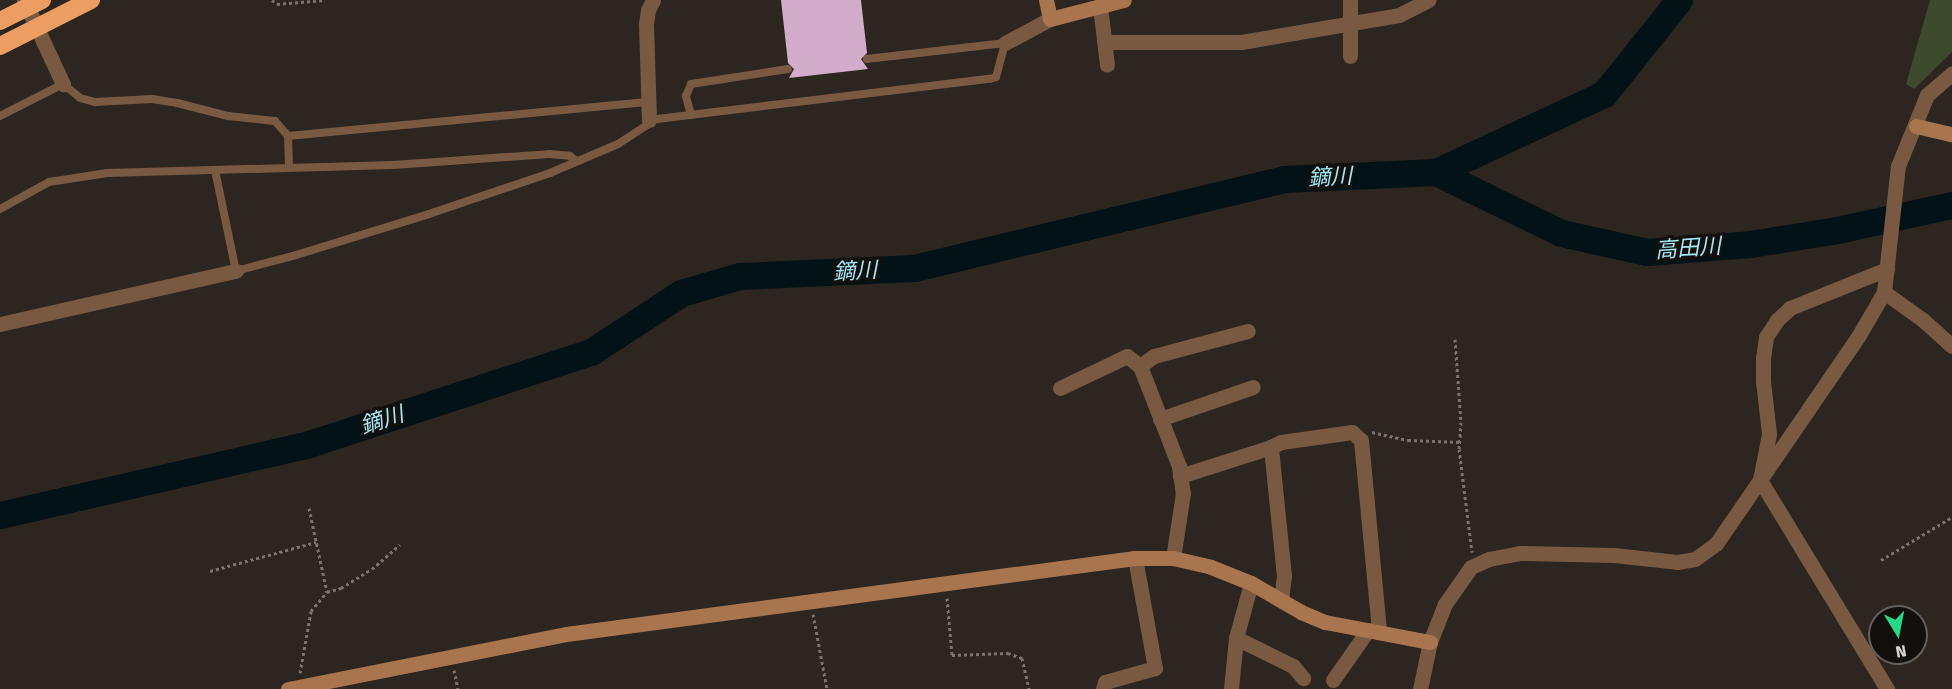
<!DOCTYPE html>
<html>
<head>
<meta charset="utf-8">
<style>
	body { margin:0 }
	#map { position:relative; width:1952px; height:689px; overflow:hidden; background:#2d251f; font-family:"Fira Sans","Noto Sans JP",sans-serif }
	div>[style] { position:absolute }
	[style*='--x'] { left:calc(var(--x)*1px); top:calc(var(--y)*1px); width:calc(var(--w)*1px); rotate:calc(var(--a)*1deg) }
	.green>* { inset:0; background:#3e4a2d }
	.river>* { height:27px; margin:-13.5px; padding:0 13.5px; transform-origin:13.5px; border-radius:13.5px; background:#021216 }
	.building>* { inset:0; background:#d3accc }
	.path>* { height:3px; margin-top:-1.5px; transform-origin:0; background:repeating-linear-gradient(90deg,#7a736e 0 3px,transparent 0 6px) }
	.lane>* { height:8px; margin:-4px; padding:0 4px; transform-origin:4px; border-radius:4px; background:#795942 }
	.street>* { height:15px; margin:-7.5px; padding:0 7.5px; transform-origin:7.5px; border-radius:7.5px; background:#795942 }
	.secondary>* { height:15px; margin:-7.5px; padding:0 7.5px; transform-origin:7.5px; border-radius:7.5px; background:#a8754f }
	.highway>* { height:18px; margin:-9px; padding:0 9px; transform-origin:9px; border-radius:9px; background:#ec9d61 }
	span { translate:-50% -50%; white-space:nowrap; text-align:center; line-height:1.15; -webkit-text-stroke:6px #120f0c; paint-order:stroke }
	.water-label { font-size:22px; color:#a1e7f8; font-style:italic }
	.north { position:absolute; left:1868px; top:605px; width:60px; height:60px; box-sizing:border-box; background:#120f0c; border:2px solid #635f5c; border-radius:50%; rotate:170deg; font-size:16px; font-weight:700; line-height:24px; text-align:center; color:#ddd7d3 }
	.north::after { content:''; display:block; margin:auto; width:21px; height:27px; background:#29d885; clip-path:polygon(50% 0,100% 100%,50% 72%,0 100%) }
</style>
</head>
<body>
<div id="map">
	<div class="green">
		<div style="clip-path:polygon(1930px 0,1952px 0,1952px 52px,1914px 89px,1906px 84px)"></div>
	</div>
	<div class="river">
		<div style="--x:1436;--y:172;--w:139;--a:26"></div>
		<div style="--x:1561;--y:233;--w:88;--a:12.5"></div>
		<div style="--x:1647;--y:252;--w:103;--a:-4.4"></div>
		<div style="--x:1750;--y:244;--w:88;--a:-9.1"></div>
		<div style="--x:1837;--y:230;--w:118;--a:-12.3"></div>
		<div style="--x:0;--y:515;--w:317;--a:-12.9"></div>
		<div style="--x:309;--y:444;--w:297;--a:-18.1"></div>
		<div style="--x:591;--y:352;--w:108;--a:-33.2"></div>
		<div style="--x:681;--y:293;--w:61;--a:-16.1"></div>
		<div style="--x:740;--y:276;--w:174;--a:-2.6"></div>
		<div style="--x:914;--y:268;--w:381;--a:-13.5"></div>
		<div style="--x:1284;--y:179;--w:152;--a:-2.6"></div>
		<div style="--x:1436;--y:172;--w:185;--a:-24.9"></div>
		<div style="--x:1604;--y:94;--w:120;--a:-51.4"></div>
	</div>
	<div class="building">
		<div style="clip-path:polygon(781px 0,861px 0,867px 53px,861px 59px,868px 69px,789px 78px,794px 69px,788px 63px)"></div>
	</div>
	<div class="path">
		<div style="--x:272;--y:0;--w:6;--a:39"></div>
		<div style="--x:277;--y:4;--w:48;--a:-4.8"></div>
		<div style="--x:1455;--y:339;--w:83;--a:85.9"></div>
		<div style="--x:1461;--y:422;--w:27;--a:94"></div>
		<div style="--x:1459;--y:449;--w:104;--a:82.8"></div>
		<div style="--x:1372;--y:432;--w:37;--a:13"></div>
		<div style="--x:1408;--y:440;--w:52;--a:2.2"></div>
		<div style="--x:309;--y:508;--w:86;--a:77.9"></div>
		<div style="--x:1881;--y:560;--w:83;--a:-31.2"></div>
		<div style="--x:210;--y:571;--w:110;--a:-15.3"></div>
		<div style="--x:947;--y:598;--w:57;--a:85"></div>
		<div style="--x:952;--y:655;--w:56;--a:-2"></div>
		<div style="--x:1008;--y:653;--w:15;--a:20"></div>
		<div style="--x:1022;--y:658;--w:32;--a:77"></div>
		<div style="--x:813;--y:614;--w:76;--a:79.4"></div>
		<div style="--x:454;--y:670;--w:19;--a:78"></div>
		<div style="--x:300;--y:673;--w:63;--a:-79.9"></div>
		<div style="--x:311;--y:611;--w:25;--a:-50"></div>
		<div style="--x:327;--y:592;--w:15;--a:-16"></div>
		<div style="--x:341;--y:588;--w:36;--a:-32"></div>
		<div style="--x:372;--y:569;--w:37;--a:-41"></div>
	</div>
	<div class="lane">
		<div style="--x:691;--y:115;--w:20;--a:-105"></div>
		<div style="--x:686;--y:96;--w:13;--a:-67"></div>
		<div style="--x:691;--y:84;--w:98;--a:-8.8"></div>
		<div style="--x:0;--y:116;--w:71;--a:-26.9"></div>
		<div style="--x:63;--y:84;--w:22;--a:39"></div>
		<div style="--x:80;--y:98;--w:16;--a:15"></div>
		<div style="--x:95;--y:102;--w:57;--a:-3"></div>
		<div style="--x:152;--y:99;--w:25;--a:9"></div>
		<div style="--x:177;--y:103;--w:53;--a:14.3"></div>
		<div style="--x:228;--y:116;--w:47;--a:6.1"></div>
		<div style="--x:275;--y:121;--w:20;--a:49"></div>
		<div style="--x:288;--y:136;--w:30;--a:88"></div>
		<div style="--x:288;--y:136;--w:363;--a:-5.4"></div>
		<div style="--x:215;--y:170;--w:103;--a:78.3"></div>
		<div style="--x:236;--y:271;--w:62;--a:-14.9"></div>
		<div style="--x:296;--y:255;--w:139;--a:-17.1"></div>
		<div style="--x:429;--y:214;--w:128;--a:-18.7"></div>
		<div style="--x:550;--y:173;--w:74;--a:-23.1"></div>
		<div style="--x:618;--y:144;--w:35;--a:-33"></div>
		<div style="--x:647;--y:125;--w:5;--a:-68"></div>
		<div style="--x:649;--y:120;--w:343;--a:-6.9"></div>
		<div style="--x:990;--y:79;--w:6;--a:-18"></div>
		<div style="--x:996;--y:77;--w:35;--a:-75"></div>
		<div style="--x:1005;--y:43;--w:139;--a:173.4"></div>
		<div style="--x:0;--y:209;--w:56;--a:-28.9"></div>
		<div style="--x:49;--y:182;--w:59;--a:-8.8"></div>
		<div style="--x:107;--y:173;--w:286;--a:-1.6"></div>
		<div style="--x:393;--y:165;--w:156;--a:-4"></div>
		<div style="--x:549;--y:154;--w:21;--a:5"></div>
		<div style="--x:570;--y:156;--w:8;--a:40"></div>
	</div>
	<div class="street">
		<div style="--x:24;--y:0;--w:93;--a:65.1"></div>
		<div style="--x:1350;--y:0;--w:56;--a:90"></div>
		<div style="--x:1100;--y:6;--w:59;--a:83.2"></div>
		<div style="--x:1105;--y:42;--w:136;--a:0"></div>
		<div style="--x:1241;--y:42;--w:160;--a:-9.7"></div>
		<div style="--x:1399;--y:15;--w:33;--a:-27"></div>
		<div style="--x:1005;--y:43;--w:51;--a:-28.1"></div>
		<div style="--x:649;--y:120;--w:96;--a:-91.8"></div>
		<div style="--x:646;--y:24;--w:14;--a:-82"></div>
		<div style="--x:648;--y:10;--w:11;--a:-63"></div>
		<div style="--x:1887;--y:269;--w:105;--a:158.1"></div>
		<div style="--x:1790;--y:308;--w:18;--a:137"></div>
		<div style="--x:1777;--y:320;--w:20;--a:123"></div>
		<div style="--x:1766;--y:337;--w:21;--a:98"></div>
		<div style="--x:1763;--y:358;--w:23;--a:90"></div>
		<div style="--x:1763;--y:381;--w:53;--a:83.5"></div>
		<div style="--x:1769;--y:434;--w:47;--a:101.1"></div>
		<div style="--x:1760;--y:480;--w:245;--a:58.7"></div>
		<div style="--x:1884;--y:292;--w:48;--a:35.7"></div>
		<div style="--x:1923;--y:320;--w:39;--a:42"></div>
		<div style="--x:0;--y:324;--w:242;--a:-12.7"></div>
		<div style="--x:1140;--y:366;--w:17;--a:-36"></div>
		<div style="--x:1154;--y:356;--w:97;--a:-14.9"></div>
		<div style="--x:1060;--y:388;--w:74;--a:-25.5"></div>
		<div style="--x:1127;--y:356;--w:16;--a:38"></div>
		<div style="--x:1140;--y:366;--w:107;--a:68.7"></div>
		<div style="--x:1179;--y:466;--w:27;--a:82"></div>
		<div style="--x:1183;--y:493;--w:66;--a:98.7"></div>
		<div style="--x:1160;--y:419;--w:98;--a:-19"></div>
		<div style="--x:1180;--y:476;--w:96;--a:-17.7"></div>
		<div style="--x:1281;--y:600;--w:24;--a:-83"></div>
		<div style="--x:1284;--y:576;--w:130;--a:-95.8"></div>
		<div style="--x:1271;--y:447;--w:11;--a:-27"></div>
		<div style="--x:1281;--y:442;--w:72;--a:-8"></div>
		<div style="--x:1352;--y:432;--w:12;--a:42"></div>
		<div style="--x:1361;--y:440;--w:193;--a:84.6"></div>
		<div style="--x:1236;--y:638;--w:64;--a:26.2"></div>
		<div style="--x:1293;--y:666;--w:16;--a:50"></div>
		<div style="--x:1333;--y:680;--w:61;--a:-55"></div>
		<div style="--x:1103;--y:689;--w:7;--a:-74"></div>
		<div style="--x:1105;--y:682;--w:52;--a:-15.6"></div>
		<div style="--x:1155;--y:668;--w:112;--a:-100.3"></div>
		<div style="--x:1231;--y:689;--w:51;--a:-84.4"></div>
		<div style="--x:1236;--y:638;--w:57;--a:-74.7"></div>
		<div style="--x:1420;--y:689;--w:48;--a:-78"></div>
		<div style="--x:1430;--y:642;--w:41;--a:-68.5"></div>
		<div style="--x:1445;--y:604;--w:45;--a:-54.9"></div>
		<div style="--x:1471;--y:567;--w:20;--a:-24"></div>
		<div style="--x:1489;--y:559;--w:32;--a:-11"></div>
		<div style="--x:1520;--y:553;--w:94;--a:1.2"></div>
		<div style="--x:1614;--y:555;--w:63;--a:6.3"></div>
		<div style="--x:1677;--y:562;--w:18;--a:-9"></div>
		<div style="--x:1695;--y:559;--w:26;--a:-36"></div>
		<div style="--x:1716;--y:544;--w:253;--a:-55.6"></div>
		<div style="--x:1859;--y:335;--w:50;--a:-59.8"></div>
		<div style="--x:1884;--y:292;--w:127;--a:-83.7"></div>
		<div style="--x:1898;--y:166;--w:77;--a:-67.8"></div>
		<div style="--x:1927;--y:95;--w:33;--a:-41"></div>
	</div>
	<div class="secondary">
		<div style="--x:1046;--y:0;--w:19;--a:78"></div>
		<div style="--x:1050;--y:19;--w:76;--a:-14.4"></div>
		<div style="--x:1916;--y:126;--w:37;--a:13"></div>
		<div style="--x:288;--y:689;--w:283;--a:-11.2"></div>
		<div style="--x:566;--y:634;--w:574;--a:-7.61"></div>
		<div style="--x:1135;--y:558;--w:38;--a:0"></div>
		<div style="--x:1173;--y:558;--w:39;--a:13"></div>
		<div style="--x:1211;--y:567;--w:43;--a:21.8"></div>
		<div style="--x:1251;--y:583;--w:58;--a:30.1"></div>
		<div style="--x:1301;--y:612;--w:26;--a:23"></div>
		<div style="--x:1325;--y:622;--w:107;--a:10.8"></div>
	</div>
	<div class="highway">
		<div style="--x:0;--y:21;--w:47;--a:-26.6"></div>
		<div style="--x:0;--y:46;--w:102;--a:-26.8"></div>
	</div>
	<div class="water-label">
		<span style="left:1330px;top:177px;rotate:-3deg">鏑川</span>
		<span style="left:1688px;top:248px;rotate:-4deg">高田川</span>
		<span style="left:855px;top:271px;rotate:-3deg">鏑川</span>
		<span style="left:382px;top:420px;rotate:-18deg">鏑川</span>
	</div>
	<div class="north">N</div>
</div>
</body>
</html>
